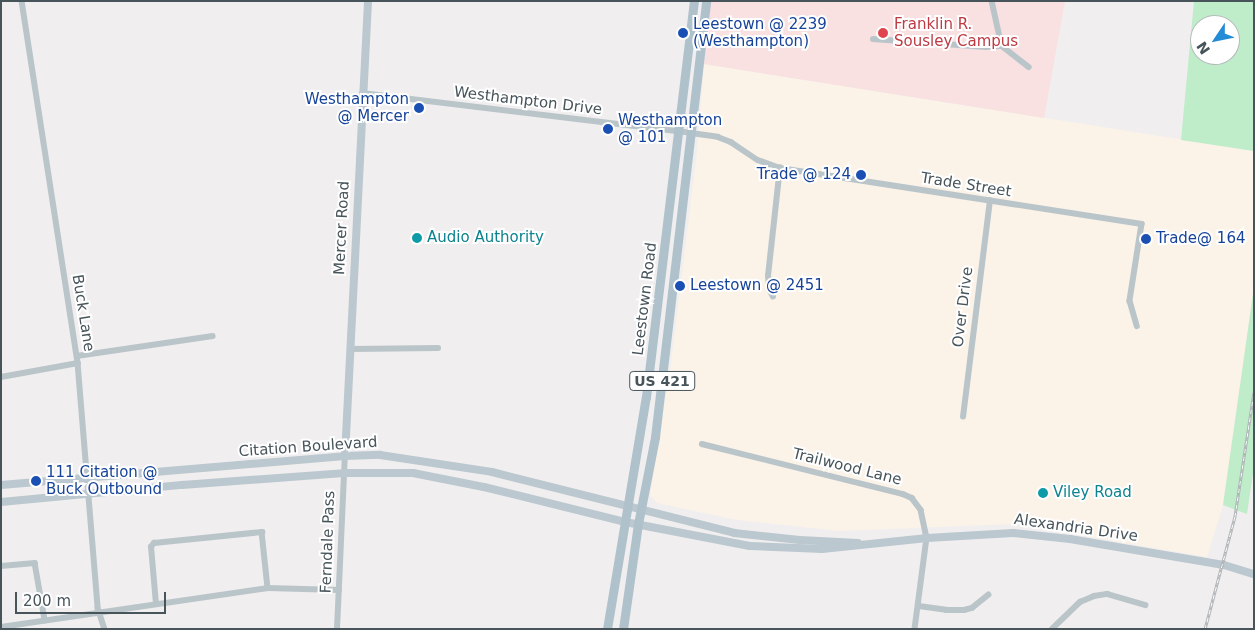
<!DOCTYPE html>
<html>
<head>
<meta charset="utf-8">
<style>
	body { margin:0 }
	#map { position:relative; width:1255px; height:630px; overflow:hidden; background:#f1eeef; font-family:"DejaVu Sans",sans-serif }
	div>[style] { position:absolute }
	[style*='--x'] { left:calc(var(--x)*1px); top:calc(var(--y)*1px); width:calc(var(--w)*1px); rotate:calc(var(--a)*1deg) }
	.commercial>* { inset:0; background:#fbf2e8 }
	.medical>* { inset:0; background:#f9e0e1 }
	.green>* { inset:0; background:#bfecc9 }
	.street>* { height:5.5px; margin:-2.75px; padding:0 2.75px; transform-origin:2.75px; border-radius:2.75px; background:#bac5ca }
	.secondary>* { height:8px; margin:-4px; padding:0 4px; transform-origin:4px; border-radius:4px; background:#bbc8cf }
	.primary>* { height:9px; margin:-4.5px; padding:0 4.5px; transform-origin:4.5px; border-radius:4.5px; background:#afc2cc }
	.rail>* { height:3px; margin-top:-1.5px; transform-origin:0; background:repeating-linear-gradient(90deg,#fff 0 4px,#b1b5b8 0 8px); box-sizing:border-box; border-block:1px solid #b1b5b8 }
	.dots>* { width:14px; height:14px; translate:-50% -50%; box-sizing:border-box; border:2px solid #fff; border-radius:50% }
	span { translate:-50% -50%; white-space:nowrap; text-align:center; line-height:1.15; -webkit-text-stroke:4px #fff; paint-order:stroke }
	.shield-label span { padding:1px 4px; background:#fff; border:1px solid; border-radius:4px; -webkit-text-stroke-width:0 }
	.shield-label { font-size:14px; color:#47545a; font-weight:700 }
	.transit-label { font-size:15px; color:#164399 }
	.left { translate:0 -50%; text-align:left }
	.right { translate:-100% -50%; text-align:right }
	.health-label { font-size:15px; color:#be3a42 }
	.street-label { font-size:15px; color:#47545a }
	.culture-label { font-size:15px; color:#0d838f }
	.frame { position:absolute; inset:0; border:2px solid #47545a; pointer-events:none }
	.north { position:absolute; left:1190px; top:15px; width:50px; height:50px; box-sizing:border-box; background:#fff; border:1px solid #b5bbbd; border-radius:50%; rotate:236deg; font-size:14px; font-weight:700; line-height:20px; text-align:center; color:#47545a }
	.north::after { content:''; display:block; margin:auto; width:18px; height:22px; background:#238cd6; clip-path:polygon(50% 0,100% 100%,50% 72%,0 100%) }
	.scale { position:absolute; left:15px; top:592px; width:151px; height:22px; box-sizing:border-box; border:2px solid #47545a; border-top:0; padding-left:6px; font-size:15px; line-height:18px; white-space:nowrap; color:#47545a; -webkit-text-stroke:4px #fff; paint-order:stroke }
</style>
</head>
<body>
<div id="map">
	<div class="commercial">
		<div style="clip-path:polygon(704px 64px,1254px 151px,1254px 287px,1223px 505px,1207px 557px,1013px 524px,840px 531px,737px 520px,657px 503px,650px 495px,671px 363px,697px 152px)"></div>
	</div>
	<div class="medical">
		<div style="clip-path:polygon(711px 1px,1065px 1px,1044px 118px,704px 64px)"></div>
	</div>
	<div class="green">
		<div style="clip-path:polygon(evenodd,1194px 1px,1254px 1px,1254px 151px,1181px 140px,1194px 1px,1200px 25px,1230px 25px,1230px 55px,1200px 55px,1200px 25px)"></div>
		<div style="clip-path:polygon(1254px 287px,1254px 467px,1247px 514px,1223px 505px)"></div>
	</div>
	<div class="street">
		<div style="--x:22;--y:1;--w:366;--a:81.2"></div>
		<div style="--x:78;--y:363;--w:246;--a:85.3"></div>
		<div style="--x:98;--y:608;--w:22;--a:72"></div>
		<div style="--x:992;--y:1;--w:46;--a:77.5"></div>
		<div style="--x:1002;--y:46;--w:34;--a:38"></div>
		<div style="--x:873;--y:39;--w:113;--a:4"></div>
		<div style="--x:986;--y:47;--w:16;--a:-4"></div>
		<div style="--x:362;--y:93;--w:331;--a:6.9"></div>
		<div style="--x:691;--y:133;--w:27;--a:8"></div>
		<div style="--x:718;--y:137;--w:14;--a:21"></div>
		<div style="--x:731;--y:142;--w:32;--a:34"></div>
		<div style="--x:758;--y:160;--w:23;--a:20"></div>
		<div style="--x:780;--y:168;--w:366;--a:8.8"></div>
		<div style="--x:1142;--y:224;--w:78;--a:98.9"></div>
		<div style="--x:1130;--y:301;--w:26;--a:74"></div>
		<div style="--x:773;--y:297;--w:9;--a:-117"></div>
		<div style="--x:769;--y:289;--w:13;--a:-94"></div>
		<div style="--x:768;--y:276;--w:109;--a:-83.7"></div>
		<div style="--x:351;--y:349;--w:87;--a:-0.7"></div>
		<div style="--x:77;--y:356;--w:137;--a:-8.4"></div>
		<div style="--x:1;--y:377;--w:78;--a:-10.3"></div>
		<div style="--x:963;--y:417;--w:218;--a:-82.9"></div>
		<div style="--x:702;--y:444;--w:207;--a:14"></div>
		<div style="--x:903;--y:494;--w:10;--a:24"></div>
		<div style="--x:912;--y:498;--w:15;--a:53"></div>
		<div style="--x:921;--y:510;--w:29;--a:78"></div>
		<div style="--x:927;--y:538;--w:92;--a:97.5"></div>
		<div style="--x:1;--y:566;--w:34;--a:-5"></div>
		<div style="--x:35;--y:563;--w:58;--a:80"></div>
		<div style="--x:156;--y:604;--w:57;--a:-95"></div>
		<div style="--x:151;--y:547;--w:5;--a:-53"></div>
		<div style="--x:154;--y:543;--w:109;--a:-5.8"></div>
		<div style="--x:262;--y:532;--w:56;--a:83.9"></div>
		<div style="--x:919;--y:606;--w:27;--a:8"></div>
		<div style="--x:946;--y:610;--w:18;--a:0"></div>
		<div style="--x:964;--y:610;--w:8;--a:-14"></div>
		<div style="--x:972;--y:608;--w:21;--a:-39"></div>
		<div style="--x:1;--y:627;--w:270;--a:-8.3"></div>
		<div style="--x:268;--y:588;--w:71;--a:1.6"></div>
		<div style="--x:337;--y:629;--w:173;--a:-87.4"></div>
		<div style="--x:1052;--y:629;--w:39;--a:-44"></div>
		<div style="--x:1080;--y:602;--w:15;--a:-23"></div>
		<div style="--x:1094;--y:596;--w:13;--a:-9"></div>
		<div style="--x:1107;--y:594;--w:40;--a:16"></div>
	</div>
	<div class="secondary">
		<div style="--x:345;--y:456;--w:456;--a:-87.1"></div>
		<div style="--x:1;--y:485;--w:345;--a:-4.8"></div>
		<div style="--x:345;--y:456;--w:35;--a:-2"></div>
		<div style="--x:380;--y:455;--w:113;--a:8.6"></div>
		<div style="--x:492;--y:472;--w:250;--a:14.1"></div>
		<div style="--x:734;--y:533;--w:66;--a:6.1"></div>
		<div style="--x:800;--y:540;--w:58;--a:3"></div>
		<div style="--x:1;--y:502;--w:182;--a:-5.4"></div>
		<div style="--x:182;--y:485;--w:162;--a:-4.2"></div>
		<div style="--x:344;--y:473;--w:69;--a:0"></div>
		<div style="--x:413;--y:473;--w:72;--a:11.2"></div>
		<div style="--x:484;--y:487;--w:145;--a:13.9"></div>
		<div style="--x:625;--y:522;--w:127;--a:10.9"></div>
		<div style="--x:750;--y:546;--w:72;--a:2.4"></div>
		<div style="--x:822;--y:549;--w:106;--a:-6"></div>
		<div style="--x:927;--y:538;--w:86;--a:-3.3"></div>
		<div style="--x:1013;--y:533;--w:57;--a:6"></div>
		<div style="--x:1070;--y:539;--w:156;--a:9.6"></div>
		<div style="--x:1224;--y:565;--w:31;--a:17"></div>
	</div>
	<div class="primary">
		<div style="--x:607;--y:629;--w:235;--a:-80.5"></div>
		<div style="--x:646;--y:397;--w:399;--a:-83.1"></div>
		<div style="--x:623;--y:629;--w:106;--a:-81.9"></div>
		<div style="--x:638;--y:524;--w:89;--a:-78.9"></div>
		<div style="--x:655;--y:437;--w:439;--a:-83.3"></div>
	</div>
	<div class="rail">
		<div style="--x:1205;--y:629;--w:117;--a:-75.1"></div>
		<div style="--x:1235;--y:516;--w:125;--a:-81.3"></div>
	</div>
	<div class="dots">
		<div style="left:683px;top:33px;background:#1a4fb4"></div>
		<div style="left:883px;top:33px;background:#e0444e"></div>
		<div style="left:419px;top:108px;background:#1a4fb4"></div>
		<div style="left:608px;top:129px;background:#1a4fb4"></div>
		<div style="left:861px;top:175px;background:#1a4fb4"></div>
		<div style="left:417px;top:238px;background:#0f9aa8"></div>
		<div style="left:1146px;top:239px;background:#1a4fb4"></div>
		<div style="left:680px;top:286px;background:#1a4fb4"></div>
		<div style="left:36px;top:481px;background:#1a4fb4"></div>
		<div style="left:1043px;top:493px;background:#0f9aa8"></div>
	</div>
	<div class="shield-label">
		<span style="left:662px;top:381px">US 421</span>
	</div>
	<div class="transit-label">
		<span class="left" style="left:693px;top:33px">Leestown @ 2239<br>(Westhampton)</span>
		<span class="right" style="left:409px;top:108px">Westhampton<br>@ Mercer</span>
		<span class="left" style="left:618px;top:129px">Westhampton<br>@ 101</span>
		<span class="right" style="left:851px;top:175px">Trade @ 124</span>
		<span class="left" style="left:1156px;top:239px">Trade@ 164</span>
		<span class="left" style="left:690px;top:286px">Leestown @ 2451</span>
		<span class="left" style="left:46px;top:481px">111 Citation @<br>Buck Outbound</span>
	</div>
	<div class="health-label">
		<span class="left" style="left:894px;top:33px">Franklin R.<br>Sousley Campus</span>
	</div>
	<div class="street-label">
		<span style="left:528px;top:101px;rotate:7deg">Westhampton Drive</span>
		<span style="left:966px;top:185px;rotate:9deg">Trade Street</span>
		<span style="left:342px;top:228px;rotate:-87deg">Mercer Road</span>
		<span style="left:645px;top:299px;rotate:-83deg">Leestown Road</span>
		<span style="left:963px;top:307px;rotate:-83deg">Over Drive</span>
		<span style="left:83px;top:313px;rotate:81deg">Buck Lane</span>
		<span style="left:308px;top:447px;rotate:-4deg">Citation Boulevard</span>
		<span style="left:847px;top:467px;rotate:14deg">Trailwood Lane</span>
		<span style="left:1076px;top:528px;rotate:8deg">Alexandria Drive</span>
		<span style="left:328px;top:542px;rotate:-88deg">Ferndale Pass</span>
	</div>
	<div class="culture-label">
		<span class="left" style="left:427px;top:238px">Audio Authority</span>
		<span class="left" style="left:1053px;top:493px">Viley Road</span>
	</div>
	<div class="frame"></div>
	<div class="north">N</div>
	<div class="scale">200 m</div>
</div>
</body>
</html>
